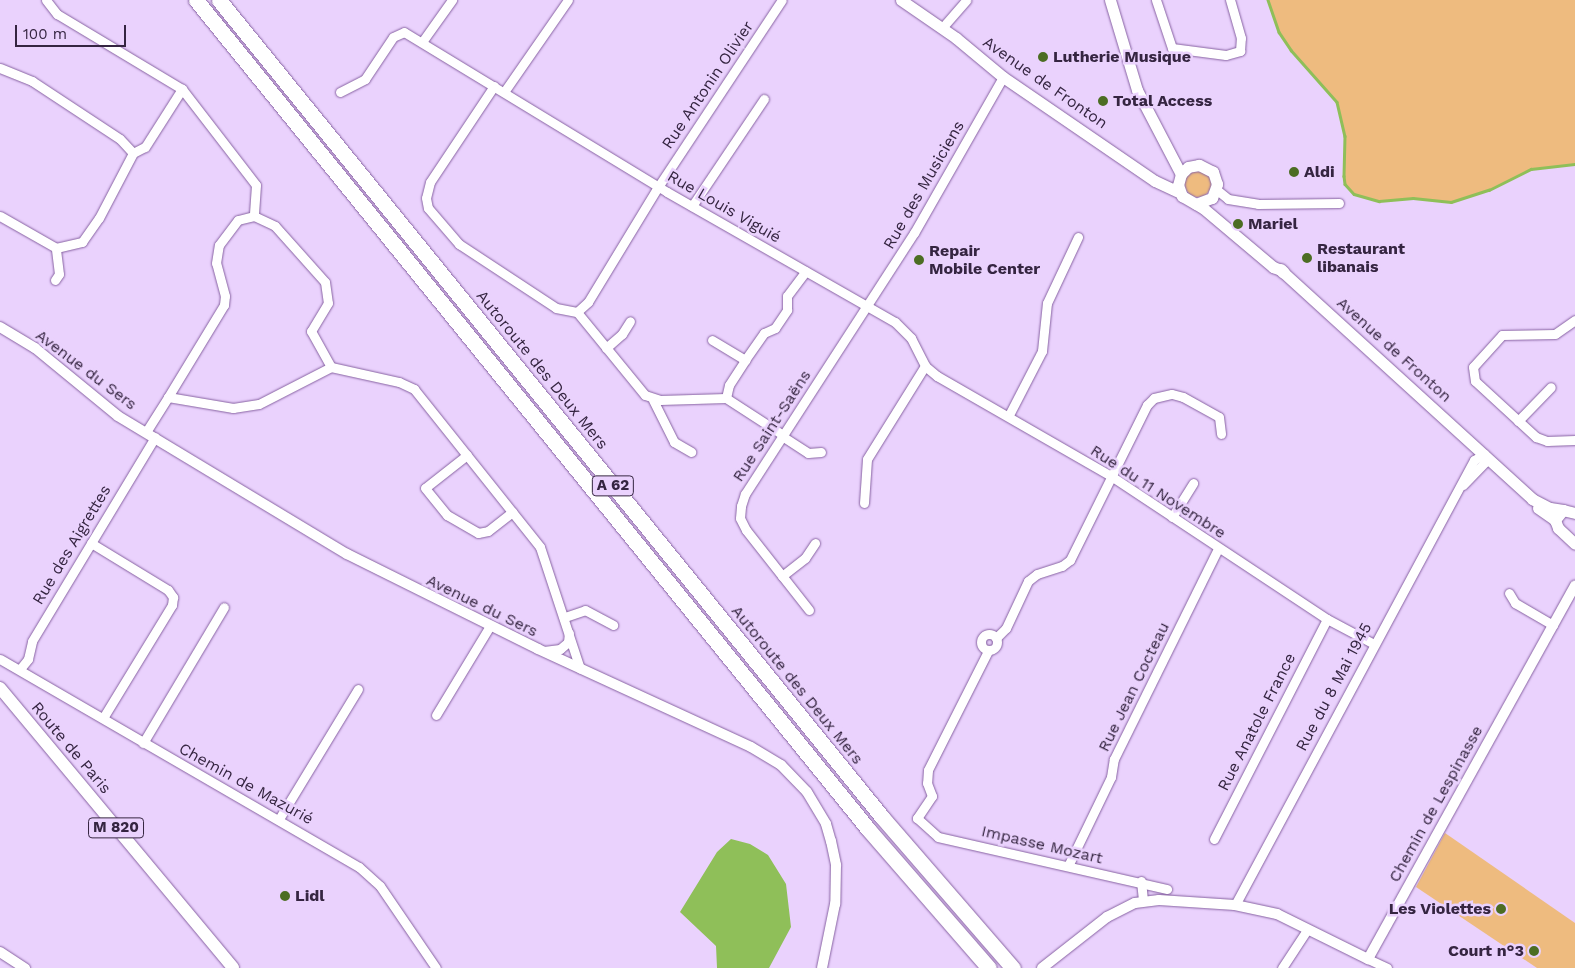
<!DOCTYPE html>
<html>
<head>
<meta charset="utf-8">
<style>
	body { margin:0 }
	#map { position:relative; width:1575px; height:968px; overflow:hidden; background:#ead2fd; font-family:"Work Sans",sans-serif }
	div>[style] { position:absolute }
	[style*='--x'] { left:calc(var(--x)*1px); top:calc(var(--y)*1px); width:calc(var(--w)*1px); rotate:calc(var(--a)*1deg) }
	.green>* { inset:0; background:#eebb7f }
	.round { border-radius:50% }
	.water>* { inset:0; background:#8fbf59 }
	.stream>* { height:2.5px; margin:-1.25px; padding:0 1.25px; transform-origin:1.25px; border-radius:1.25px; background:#8fbf59 }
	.roads { filter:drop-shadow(0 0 1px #8762a2) drop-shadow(0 0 1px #8762a2) }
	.minor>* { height:9px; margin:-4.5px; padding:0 4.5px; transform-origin:4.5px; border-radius:4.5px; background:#fff }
	.minor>.ring { margin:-4.5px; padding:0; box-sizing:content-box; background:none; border:9px solid #fff; border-radius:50% }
	.tertiary>* { height:10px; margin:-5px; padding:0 5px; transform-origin:5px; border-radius:5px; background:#fff }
	.secondary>* { height:11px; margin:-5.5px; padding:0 5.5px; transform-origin:5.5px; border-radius:5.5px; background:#fff }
	.primary>* { height:12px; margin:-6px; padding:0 6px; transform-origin:6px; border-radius:6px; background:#fff }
	.motorway>* { height:15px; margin:-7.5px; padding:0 7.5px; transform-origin:7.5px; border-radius:7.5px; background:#fff }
	.dots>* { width:14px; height:14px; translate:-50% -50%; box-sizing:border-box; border:2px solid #ead2fd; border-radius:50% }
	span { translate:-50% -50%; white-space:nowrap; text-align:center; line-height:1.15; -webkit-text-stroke:5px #ead2fd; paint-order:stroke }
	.shield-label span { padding:1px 4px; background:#ead2fd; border:1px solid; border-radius:4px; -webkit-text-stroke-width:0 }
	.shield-label { font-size:15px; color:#352541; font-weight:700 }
	.poi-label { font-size:16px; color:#352541; font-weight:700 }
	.left { translate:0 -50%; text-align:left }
	.right { translate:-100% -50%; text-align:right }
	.street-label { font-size:16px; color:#352541 }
	.scale { position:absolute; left:15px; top:25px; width:111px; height:22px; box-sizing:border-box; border:2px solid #352541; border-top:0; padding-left:6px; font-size:15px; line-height:18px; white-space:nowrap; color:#352541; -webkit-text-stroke:4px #ead2fd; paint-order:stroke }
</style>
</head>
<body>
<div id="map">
	<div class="green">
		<div style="clip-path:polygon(1268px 0,1575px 0,1575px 164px,1531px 169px,1489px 190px,1451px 202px,1413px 198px,1379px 201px,1354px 194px,1345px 184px,1344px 176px,1345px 136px,1337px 102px,1291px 50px,1279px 32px)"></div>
		<div class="round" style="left:1185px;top:171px;width:26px;height:26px"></div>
		<div style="clip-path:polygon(1445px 833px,1575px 923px,1575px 968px,1537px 968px,1416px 887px)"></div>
	</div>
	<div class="water">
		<div style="clip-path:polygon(731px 839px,750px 844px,768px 855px,786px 884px,791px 927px,769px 968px,717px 968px,716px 946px,680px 912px,717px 852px)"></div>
	</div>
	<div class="stream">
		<div style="--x:1268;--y:0;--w:34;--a:71"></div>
		<div style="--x:1279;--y:32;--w:22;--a:56"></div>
		<div style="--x:1291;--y:50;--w:69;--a:48.5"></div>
		<div style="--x:1337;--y:102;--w:35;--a:77"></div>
		<div style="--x:1345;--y:136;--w:40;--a:91.4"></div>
		<div style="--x:1344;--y:176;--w:8;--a:83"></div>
		<div style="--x:1345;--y:184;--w:13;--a:48"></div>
		<div style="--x:1354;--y:194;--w:26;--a:16"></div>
		<div style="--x:1379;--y:201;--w:34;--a:-5"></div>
		<div style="--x:1413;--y:198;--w:38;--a:6"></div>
		<div style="--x:1451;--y:202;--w:40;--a:-18"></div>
		<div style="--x:1489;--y:190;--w:47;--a:-26.6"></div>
		<div style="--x:1531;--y:169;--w:44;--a:-6.5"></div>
	</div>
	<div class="roads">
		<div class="minor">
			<div style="--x:46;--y:0;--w:18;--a:52"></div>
			<div style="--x:57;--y:14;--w:146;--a:31"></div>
			<div style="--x:182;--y:89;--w:121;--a:52.4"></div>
			<div style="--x:256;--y:185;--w:31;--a:94"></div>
			<div style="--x:1156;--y:0;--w:51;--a:71.6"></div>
			<div style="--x:1172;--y:48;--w:54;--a:7.4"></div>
			<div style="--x:1226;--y:55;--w:15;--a:-16"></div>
			<div style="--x:1240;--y:51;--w:13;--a:-86"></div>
			<div style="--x:1241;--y:38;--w:40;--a:-106"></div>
			<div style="--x:942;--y:28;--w:37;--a:-49"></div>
			<div style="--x:422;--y:42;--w:52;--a:-54.5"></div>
			<div style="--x:0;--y:68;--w:35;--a:22"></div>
			<div style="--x:32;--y:81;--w:105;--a:33.4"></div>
			<div style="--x:120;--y:139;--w:19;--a:47"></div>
			<div style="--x:494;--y:86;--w:115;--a:123.7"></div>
			<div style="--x:430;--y:182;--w:16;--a:104"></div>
			<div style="--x:426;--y:198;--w:10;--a:79"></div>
			<div style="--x:428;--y:208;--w:48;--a:49.3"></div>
			<div style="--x:459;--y:244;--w:116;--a:33.4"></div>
			<div style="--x:556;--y:308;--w:21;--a:11"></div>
			<div style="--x:577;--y:312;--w:15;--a:-42"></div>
			<div style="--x:588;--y:302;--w:135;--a:-58.7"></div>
			<div style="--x:658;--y:187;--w:224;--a:-56.5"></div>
			<div style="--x:340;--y:92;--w:28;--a:-27"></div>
			<div style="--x:365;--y:79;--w:50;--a:-56.3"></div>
			<div style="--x:393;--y:37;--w:12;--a:-24"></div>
			<div style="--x:404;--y:32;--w:308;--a:31.3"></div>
			<div style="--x:667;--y:192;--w:262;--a:29.7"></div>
			<div style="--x:895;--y:322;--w:23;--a:45"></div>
			<div style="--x:911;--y:338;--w:31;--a:63"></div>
			<div style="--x:925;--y:366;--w:16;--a:40"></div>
			<div style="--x:937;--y:376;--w:201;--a:29.9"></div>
			<div style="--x:1111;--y:476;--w:259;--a:33.5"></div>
			<div style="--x:1327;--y:619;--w:53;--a:28"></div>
			<div style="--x:504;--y:92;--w:112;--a:-55.2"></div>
			<div style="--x:1217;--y:190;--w:14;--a:39"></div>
			<div style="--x:1228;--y:199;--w:30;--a:9"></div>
			<div style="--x:1258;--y:204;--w:81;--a:-0.7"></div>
			<div style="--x:692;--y:206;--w:129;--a:-56.1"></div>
			<div style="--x:0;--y:216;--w:64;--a:29.7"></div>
			<div style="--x:56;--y:248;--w:27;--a:-13"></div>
			<div style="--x:82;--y:242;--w:29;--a:-55"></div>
			<div style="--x:99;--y:218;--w:73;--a:-62.4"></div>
			<div style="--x:133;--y:153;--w:13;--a:-27"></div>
			<div style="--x:145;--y:147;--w:69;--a:-57.5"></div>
			<div style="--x:55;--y:280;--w:7;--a:-56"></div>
			<div style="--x:59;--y:274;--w:26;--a:-97"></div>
			<div style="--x:577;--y:312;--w:107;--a:50.7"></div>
			<div style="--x:645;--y:395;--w:16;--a:18"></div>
			<div style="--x:660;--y:400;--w:66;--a:-1.7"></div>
			<div style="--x:726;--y:398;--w:68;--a:33"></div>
			<div style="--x:1575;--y:320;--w:24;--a:145"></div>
			<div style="--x:1555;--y:334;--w:53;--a:178.9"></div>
			<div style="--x:1502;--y:335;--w:43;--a:132.2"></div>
			<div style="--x:1473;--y:367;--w:14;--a:82"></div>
			<div style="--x:1475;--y:381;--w:83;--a:42.6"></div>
			<div style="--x:1536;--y:437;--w:12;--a:20"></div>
			<div style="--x:1547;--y:441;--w:28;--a:-2"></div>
			<div style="--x:712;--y:340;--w:39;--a:31"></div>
			<div style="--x:606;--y:348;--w:21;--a:-41"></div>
			<div style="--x:622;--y:334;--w:15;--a:-58"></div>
			<div style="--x:168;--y:397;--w:108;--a:-58.7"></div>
			<div style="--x:224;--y:305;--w:9;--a:-84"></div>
			<div style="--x:225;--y:296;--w:34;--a:-105"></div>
			<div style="--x:216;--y:263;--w:18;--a:-81"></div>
			<div style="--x:219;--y:245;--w:31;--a:-53"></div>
			<div style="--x:238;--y:220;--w:16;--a:-14"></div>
			<div style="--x:254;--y:216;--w:23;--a:25"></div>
			<div style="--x:275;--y:226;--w:75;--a:48.2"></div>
			<div style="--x:325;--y:282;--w:21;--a:82"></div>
			<div style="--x:328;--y:303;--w:33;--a:121"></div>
			<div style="--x:311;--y:331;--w:41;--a:60.9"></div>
			<div style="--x:726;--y:398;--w:13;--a:-77"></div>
			<div style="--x:729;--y:385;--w:30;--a:-57"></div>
			<div style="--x:745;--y:360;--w:33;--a:-55"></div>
			<div style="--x:764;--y:333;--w:12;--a:-24"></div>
			<div style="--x:775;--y:328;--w:22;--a:-56"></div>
			<div style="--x:787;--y:310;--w:14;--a:-90"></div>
			<div style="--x:787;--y:296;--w:31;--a:-53"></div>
			<div style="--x:653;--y:400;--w:47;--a:63.4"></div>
			<div style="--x:674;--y:442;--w:20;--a:30"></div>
			<div style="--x:1009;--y:415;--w:72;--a:-62.7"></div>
			<div style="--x:1042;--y:351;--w:48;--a:-84.1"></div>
			<div style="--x:1047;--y:303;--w:73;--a:-64.8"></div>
			<div style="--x:1518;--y:421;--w:47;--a:-45.9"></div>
			<div style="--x:146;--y:432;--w:41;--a:-57.8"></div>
			<div style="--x:168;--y:397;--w:66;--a:9.6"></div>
			<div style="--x:233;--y:408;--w:26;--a:-9"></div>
			<div style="--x:259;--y:404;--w:81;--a:-27.2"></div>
			<div style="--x:331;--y:367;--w:70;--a:12.4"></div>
			<div style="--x:399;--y:382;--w:17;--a:25"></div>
			<div style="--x:414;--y:389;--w:202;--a:51.4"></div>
			<div style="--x:540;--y:547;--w:128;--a:71.8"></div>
			<div style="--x:782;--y:436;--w:31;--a:33"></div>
			<div style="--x:808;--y:453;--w:13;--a:-4"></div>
			<div style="--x:467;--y:455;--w:53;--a:141.8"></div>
			<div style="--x:425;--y:488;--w:35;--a:51"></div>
			<div style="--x:447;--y:515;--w:36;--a:30"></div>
			<div style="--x:478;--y:533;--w:10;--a:-11"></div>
			<div style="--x:488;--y:531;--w:31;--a:-38"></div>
			<div style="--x:864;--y:503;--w:44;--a:-86.1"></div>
			<div style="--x:867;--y:459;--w:110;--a:-58.1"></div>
			<div style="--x:1172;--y:517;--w:40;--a:-58"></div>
			<div style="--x:91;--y:543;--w:90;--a:31.4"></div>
			<div style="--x:168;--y:590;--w:9;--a:54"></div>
			<div style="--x:173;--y:597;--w:8;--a:97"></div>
			<div style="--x:172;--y:605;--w:132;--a:121.4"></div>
			<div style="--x:782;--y:576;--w:29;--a:-38"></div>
			<div style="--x:805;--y:558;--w:18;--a:-56"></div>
			<div style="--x:1509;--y:593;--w:12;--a:59"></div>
			<div style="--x:1515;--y:603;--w:44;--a:30.1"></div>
			<div style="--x:809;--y:610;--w:102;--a:-128.2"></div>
			<div style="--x:746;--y:530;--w:13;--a:-117"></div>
			<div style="--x:740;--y:518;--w:12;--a:-85"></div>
			<div style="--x:741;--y:506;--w:13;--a:-72"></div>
			<div style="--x:745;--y:494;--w:311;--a:-57.1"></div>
			<div style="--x:914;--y:233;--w:180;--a:-60.3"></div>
			<div style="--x:565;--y:617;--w:21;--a:-19"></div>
			<div style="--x:585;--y:610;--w:32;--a:28"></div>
			<div class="ring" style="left:981px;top:634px;width:7px;height:7px"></div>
			<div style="--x:996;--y:638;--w:14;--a:-45"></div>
			<div style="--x:1006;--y:628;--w:52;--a:-64.9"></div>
			<div style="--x:1028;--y:581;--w:11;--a:-38"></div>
			<div style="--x:1037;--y:574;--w:26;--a:-18"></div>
			<div style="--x:1062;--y:566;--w:10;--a:-37"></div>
			<div style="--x:1070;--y:560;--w:173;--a:-63.6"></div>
			<div style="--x:1147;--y:405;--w:10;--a:-45"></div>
			<div style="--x:1154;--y:398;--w:18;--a:-13"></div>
			<div style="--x:1172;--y:394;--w:11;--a:15"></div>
			<div style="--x:1183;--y:397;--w:41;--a:29.1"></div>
			<div style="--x:1219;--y:417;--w:17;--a:83"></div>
			<div style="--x:544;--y:651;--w:16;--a:-7"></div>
			<div style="--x:560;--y:649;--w:11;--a:-41"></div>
			<div style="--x:568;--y:642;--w:9;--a:-84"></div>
			<div style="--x:988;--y:651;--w:133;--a:116.8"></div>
			<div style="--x:928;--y:770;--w:13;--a:94"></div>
			<div style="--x:927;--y:783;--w:14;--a:69"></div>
			<div style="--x:932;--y:796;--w:27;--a:124"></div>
			<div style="--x:917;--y:818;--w:28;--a:42"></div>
			<div style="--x:938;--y:837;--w:235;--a:12.8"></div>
			<div style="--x:0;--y:659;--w:415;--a:30.1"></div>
			<div style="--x:359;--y:867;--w:28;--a:42"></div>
			<div style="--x:380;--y:886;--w:99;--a:55.7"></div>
			<div style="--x:20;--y:669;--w:13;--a:-51"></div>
			<div style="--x:28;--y:659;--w:18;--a:-77"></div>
			<div style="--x:32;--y:641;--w:238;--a:-58.9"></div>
			<div style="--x:436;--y:715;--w:104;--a:-58.8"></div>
			<div style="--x:143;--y:743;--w:158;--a:-59.2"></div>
			<div style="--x:279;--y:819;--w:152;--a:-58.7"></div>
			<div style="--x:1214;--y:839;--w:247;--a:-62.8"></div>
			<div style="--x:1068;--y:866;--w:99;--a:-64.2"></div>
			<div style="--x:1111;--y:777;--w:18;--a:-81"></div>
			<div style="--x:1114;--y:759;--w:234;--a:-63.7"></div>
			<div style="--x:1141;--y:881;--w:20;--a:84"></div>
			<div style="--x:1235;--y:905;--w:505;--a:-61.76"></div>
			<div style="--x:1474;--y:460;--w:12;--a:-31"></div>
			<div style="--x:1484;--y:454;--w:8;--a:83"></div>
			<div style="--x:1485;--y:462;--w:32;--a:134"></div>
			<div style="--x:1368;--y:959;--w:21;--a:25"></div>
			<div style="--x:1282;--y:968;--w:45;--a:-56.7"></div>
		</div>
		<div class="tertiary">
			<div style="--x:0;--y:327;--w:41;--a:31"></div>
			<div style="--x:35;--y:348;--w:107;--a:39.3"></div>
			<div style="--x:118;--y:416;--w:267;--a:31.1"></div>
			<div style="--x:347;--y:554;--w:213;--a:26.4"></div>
			<div style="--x:538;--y:649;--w:234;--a:24.7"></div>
			<div style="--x:751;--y:747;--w:35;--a:31"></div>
			<div style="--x:781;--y:765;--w:37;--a:46"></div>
			<div style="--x:807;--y:792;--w:37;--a:59"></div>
			<div style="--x:826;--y:824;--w:18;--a:74"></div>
			<div style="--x:831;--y:841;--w:25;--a:78"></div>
			<div style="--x:836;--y:865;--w:39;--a:91"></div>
			<div style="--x:835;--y:904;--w:65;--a:101.5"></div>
			<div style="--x:0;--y:952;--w:30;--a:33"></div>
			<div style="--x:1042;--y:968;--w:83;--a:-38.1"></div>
			<div style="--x:1107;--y:917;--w:31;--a:-27"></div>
			<div style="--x:1135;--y:903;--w:24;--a:-7"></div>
			<div style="--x:1159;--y:900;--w:76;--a:3.8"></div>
			<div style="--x:1235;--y:905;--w:43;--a:12.1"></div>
			<div style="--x:1277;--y:914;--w:102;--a:26.3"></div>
			<div style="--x:1368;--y:959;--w:427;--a:-61"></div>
		</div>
		<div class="secondary">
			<div style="--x:901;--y:0;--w:67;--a:34.6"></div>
			<div style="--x:956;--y:38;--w:61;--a:39.7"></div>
			<div style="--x:1003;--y:77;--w:184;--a:34.4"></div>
			<div style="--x:1155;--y:181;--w:26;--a:25"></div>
			<div style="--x:1110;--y:0;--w:94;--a:73.3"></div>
			<div style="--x:1137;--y:90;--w:95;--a:62.4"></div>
			<div style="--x:1196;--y:204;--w:17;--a:-21"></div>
			<div style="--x:1212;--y:198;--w:15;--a:-70"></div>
			<div style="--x:1217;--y:184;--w:13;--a:-108"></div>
			<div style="--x:1213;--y:172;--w:16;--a:-153"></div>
			<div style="--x:1199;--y:165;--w:11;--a:170"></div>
			<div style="--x:1188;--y:167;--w:10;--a:135"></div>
			<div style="--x:1181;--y:174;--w:11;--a:105"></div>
			<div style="--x:1178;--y:185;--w:12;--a:70"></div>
			<div style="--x:1182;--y:196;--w:24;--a:30"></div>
			<div style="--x:1203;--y:208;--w:92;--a:40.1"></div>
			<div style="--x:1273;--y:267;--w:9;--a:21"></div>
			<div style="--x:1284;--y:273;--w:336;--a:42.3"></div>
			<div style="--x:1532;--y:499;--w:20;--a:27"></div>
			<div style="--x:1550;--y:508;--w:13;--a:9"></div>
			<div style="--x:1538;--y:508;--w:21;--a:35"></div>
			<div style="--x:1575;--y:513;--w:12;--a:-166"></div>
			<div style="--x:1563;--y:510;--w:13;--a:129"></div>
			<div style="--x:1555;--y:520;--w:9;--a:69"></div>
			<div style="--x:1558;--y:528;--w:23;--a:43"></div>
		</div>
		<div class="primary">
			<div style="--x:1281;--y:270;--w:4;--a:45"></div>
			<div style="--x:0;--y:688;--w:364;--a:50.2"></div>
		</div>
		<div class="motorway">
			<div style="--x:196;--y:0;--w:1067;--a:50.97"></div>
			<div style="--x:868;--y:829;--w:184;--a:49"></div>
			<div style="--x:219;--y:0;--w:1052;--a:50.94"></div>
			<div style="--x:882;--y:817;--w:200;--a:49.1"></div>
		</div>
	</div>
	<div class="dots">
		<div style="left:1043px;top:57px;background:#4c6d23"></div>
		<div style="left:1103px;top:101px;background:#4c6d23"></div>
		<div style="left:1294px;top:172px;background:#4c6d23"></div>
		<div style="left:1238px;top:224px;background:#4c6d23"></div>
		<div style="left:1307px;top:258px;background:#4c6d23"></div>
		<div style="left:919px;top:260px;background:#4c6d23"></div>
		<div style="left:285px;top:896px;background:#4c6d23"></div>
		<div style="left:1501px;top:909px;background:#4c6d23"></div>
		<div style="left:1534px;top:951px;background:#4c6d23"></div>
	</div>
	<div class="shield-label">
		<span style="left:613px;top:486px">A 62</span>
		<span style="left:116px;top:828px">M 820</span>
	</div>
	<div class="poi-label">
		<span class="left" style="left:1053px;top:57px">Lutherie Musique</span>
		<span class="left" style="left:1113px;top:101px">Total Access</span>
		<span class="left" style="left:1304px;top:172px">Aldi</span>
		<span class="left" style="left:1248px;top:224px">Mariel</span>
		<span class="left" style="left:1317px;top:258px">Restaurant<br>libanais</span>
		<span class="left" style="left:929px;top:260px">Repair<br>Mobile Center</span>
		<span class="left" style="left:295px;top:896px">Lidl</span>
		<span class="right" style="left:1491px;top:909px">Les Violettes</span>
		<span class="right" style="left:1524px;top:951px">Court n°3</span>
	</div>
	<div class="street-label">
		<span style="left:1045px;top:83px;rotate:35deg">Avenue de Fronton</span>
		<span style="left:708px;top:85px;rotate:-56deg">Rue Antonin Olivier</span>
		<span style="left:924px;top:185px;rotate:-60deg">Rue des Musiciens</span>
		<span style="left:724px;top:207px;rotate:30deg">Rue Louis Viguié</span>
		<span style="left:1394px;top:350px;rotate:42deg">Avenue de Fronton</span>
		<span style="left:86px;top:370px;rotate:37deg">Avenue du Sers</span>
		<span style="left:542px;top:370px;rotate:51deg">Autoroute des Deux Mers</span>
		<span style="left:772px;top:426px;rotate:-57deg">Rue Saint-Saëns</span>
		<span style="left:1158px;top:492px;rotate:33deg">Rue du 11 Novembre</span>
		<span style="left:72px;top:545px;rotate:-59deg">Rue des Aigrettes</span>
		<span style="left:482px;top:606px;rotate:26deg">Avenue du Sers</span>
		<span style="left:797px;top:685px;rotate:51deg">Autoroute des Deux Mers</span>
		<span style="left:1134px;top:687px;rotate:-64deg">Rue Jean Cocteau</span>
		<span style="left:1334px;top:687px;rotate:-62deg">Rue du 8 Mai 1945</span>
		<span style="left:1257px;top:722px;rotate:-63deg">Rue Anatole France</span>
		<span style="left:71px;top:748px;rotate:50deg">Route de Paris</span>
		<span style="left:246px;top:784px;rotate:29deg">Chemin de Mazurié</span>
		<span style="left:1436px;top:804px;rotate:-61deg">Chemin de Lespinasse</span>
		<span style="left:1042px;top:845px;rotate:13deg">Impasse Mozart</span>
	</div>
	<div class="scale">100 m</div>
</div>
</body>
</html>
